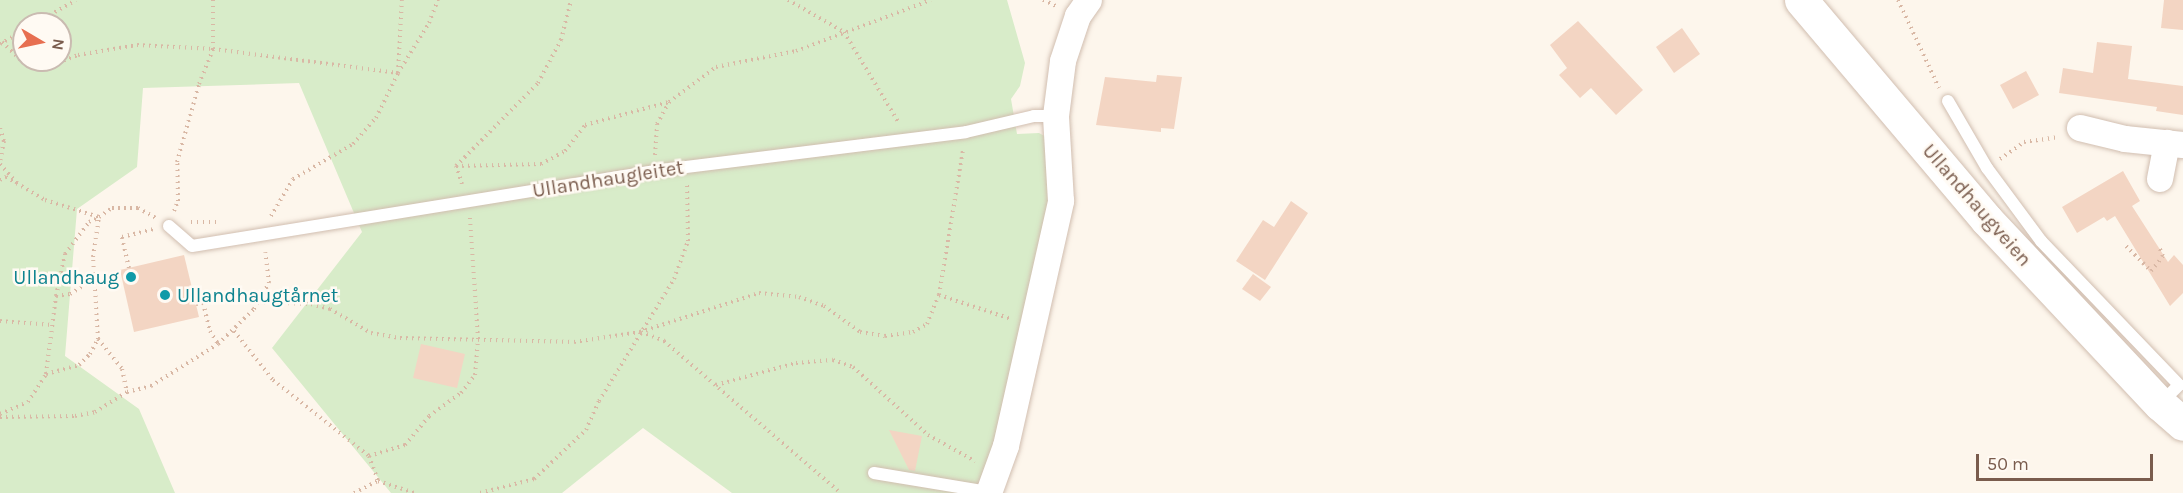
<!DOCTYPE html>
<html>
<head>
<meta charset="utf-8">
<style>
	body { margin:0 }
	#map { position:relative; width:2183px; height:493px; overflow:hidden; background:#fdf6ec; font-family:Karla,sans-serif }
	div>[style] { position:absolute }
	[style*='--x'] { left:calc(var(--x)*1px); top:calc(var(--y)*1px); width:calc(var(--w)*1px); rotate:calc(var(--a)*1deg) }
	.green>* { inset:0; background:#d8ecc9 }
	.building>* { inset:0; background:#f3d5c3 }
	.path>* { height:4px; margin-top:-2px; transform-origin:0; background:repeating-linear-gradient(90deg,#d9b8a5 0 1.5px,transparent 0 6px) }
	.roads { filter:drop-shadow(0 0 2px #d1beb0) drop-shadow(0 0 2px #d1beb0) }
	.service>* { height:12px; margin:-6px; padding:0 6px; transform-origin:6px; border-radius:6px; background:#fff }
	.minor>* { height:26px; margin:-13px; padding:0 13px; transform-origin:13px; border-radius:13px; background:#fff }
	.secondary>* { height:33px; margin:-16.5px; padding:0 16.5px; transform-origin:16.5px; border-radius:16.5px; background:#fff }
	.dots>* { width:16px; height:16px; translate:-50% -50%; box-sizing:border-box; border:3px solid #fffaf3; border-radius:50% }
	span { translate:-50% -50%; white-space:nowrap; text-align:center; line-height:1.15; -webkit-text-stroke:5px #fffaf3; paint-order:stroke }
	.street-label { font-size:20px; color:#7a5c4d }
	.culture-label { font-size:20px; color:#0d838f }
	.right { translate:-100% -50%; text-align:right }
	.left { translate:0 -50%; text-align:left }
	.north { position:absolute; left:12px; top:12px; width:60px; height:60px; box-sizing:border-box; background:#fffaf3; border:2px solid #cabbb1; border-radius:50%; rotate:99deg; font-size:16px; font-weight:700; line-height:24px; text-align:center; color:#7a5c4d }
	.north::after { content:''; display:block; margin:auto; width:21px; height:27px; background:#e76f51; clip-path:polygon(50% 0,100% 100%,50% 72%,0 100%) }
	.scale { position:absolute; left:1976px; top:454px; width:177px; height:27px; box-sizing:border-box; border:3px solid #7a5c4d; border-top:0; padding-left:8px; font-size:18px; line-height:21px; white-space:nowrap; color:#7a5c4d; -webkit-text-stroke:4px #fffaf3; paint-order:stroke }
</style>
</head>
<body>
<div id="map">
	<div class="green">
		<div style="clip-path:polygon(evenodd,0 0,1007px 0,1025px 63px,1020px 86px,1011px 99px,1017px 134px,1039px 133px,1048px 138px,1050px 196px,989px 464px,976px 493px,732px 493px,643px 428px,562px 493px,391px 493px,272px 348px,362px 232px,299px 83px,143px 88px,137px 167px,77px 209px,65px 356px,139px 409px,175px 493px,0 493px,0 0,24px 24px,60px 24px,60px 60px,24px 60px,24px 24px)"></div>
	</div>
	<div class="building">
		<div style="clip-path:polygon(2164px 0,2183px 0,2183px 30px,2161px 28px)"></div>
		<div style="clip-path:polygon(1578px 21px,1643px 90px,1616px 115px,1591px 88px,1580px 98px,1559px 75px,1567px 68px,1550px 45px)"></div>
		<div style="clip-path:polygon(1682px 28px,1700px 54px,1674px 73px,1656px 47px)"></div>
		<div style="clip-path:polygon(2097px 42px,2132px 46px,2128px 79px,2183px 86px,2183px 115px,2156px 111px,2157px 107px,2059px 93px,2063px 68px,2093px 73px)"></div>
		<div style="clip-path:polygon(2026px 71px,2039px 95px,2013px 109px,2000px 85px)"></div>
		<div style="clip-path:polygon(1157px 75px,1182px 77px,1174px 129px,1161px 128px,1161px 132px,1096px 125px,1105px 77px,1156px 82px)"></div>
		<div style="clip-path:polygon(2123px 171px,2140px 201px,2132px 206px,2168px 262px,2174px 255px,2183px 265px,2183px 293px,2170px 306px,2115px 216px,2107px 221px,2104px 217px,2077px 233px,2062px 207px)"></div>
		<div style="clip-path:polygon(1291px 201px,1308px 213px,1265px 280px,1236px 261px,1263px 220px,1274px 227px)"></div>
		<div style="clip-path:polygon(184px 255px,199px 317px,134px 332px,120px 270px)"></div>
		<div style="clip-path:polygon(1253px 274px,1271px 287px,1260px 301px,1242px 289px)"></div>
		<div style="clip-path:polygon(421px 344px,465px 354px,457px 388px,413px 378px)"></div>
		<div style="clip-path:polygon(889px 430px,922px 436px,915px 471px,909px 470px)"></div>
	</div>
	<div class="path">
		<div style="--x:788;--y:0;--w:64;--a:29.7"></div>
		<div style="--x:844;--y:32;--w:106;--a:58.9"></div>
		<div style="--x:1043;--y:0;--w:14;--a:25"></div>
		<div style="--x:1898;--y:0;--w:97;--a:65"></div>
		<div style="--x:34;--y:24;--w:48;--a:-29.7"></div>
		<div style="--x:2;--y:42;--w:29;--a:44"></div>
		<div style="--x:23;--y:62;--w:25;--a:12"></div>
		<div style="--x:47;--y:67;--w:33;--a:-21"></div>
		<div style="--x:78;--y:55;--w:60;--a:-9.6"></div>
		<div style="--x:137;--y:45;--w:76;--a:3"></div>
		<div style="--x:213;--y:49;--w:187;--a:7.4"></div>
		<div style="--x:398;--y:73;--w:59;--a:-58.2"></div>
		<div style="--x:429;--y:23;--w:25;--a:-69"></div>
		<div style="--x:0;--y:44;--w:28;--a:-30"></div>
		<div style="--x:0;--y:128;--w:14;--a:73"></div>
		<div style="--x:4;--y:141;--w:21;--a:101"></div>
		<div style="--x:655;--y:155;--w:31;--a:-86"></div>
		<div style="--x:657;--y:124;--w:25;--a:-61"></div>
		<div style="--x:669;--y:102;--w:59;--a:-36.7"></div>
		<div style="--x:716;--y:67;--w:82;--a:-11.3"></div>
		<div style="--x:796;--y:51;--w:144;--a:-20.7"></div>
		<div style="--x:2000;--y:159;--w:29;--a:-35"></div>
		<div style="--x:2024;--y:142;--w:34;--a:-8"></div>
		<div style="--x:0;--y:164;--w:27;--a:48"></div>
		<div style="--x:456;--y:166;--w:117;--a:-45.3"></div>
		<div style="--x:538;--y:83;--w:49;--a:-61.9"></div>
		<div style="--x:561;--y:40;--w:41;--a:-76"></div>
		<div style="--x:0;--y:180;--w:7;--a:-27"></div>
		<div style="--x:6;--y:177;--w:45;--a:30.5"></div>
		<div style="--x:45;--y:200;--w:57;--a:17.5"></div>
		<div style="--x:462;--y:184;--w:19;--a:-108"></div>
		<div style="--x:456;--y:166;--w:85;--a:-1.3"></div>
		<div style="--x:541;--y:164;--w:27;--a:-28"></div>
		<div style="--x:565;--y:151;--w:33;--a:-52"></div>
		<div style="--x:585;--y:125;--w:87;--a:-15.3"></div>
		<div style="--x:174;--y:211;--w:11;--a:-68"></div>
		<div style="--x:178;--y:201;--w:39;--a:-91"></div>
		<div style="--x:177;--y:162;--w:81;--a:-74.2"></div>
		<div style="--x:199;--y:84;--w:38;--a:-68"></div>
		<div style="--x:213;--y:49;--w:49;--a:-90"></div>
		<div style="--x:271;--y:216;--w:43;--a:-59.3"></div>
		<div style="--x:293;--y:179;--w:69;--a:-30.3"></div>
		<div style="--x:353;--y:144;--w:35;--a:-49"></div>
		<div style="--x:376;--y:118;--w:50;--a:-63.9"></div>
		<div style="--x:398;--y:73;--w:73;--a:-86.9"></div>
		<div style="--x:191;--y:222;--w:29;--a:0"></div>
		<div style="--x:2126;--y:246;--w:35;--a:45"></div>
		<div style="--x:2151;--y:271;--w:19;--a:-51"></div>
		<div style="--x:2163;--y:256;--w:10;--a:-114"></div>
		<div style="--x:129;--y:268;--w:32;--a:-103"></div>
		<div style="--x:122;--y:237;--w:34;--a:-14"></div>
		<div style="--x:939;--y:295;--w:76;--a:18.4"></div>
		<div style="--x:56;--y:296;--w:43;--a:-77.9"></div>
		<div style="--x:65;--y:254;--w:40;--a:-53"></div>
		<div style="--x:89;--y:222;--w:10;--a:-24"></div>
		<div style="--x:258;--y:302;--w:53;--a:2.2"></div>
		<div style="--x:311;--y:304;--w:20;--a:15"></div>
		<div style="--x:330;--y:309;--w:48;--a:30.3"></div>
		<div style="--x:371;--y:333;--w:29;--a:10"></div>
		<div style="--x:400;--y:338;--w:174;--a:1.3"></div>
		<div style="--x:574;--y:342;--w:67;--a:-8.6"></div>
		<div style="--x:640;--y:332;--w:125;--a:-18.1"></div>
		<div style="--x:759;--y:293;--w:40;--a:5.7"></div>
		<div style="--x:799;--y:297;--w:27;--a:20"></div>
		<div style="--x:824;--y:306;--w:44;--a:35.8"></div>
		<div style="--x:860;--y:332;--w:25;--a:9"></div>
		<div style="--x:885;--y:336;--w:28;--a:-8"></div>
		<div style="--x:913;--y:332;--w:16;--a:-30"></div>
		<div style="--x:927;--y:324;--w:31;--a:-68"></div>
		<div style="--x:939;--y:295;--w:147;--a:-80.6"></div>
		<div style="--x:196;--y:304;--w:7;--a:-8"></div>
		<div style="--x:203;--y:303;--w:29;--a:76"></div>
		<div style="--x:210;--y:331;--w:15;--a:58"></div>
		<div style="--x:0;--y:321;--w:52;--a:4.4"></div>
		<div style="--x:234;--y:331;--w:63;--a:51.5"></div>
		<div style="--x:273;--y:380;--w:122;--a:38.4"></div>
		<div style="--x:369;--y:456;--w:27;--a:70"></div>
		<div style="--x:641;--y:332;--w:25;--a:21"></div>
		<div style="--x:664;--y:341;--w:233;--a:40.7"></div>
		<div style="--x:98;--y:339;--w:38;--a:51"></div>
		<div style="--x:122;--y:369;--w:24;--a:78"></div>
		<div style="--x:127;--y:392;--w:25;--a:-14"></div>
		<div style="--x:151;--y:386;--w:79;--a:-32.1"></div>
		<div style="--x:218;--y:344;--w:50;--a:-44.2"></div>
		<div style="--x:254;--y:309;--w:30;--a:-60"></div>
		<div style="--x:269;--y:283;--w:31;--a:-97"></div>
		<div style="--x:46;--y:374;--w:79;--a:-82.7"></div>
		<div style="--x:56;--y:296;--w:14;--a:-8"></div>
		<div style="--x:70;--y:294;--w:28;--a:-32"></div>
		<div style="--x:716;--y:385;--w:83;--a:-15.4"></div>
		<div style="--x:796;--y:363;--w:37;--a:-5"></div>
		<div style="--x:833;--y:360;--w:21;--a:19"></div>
		<div style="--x:853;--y:367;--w:101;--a:42.2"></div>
		<div style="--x:928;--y:435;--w:54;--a:29"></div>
		<div style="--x:0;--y:414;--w:30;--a:-23"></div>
		<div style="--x:28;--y:402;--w:33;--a:-57"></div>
		<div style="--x:46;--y:374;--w:34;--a:-15"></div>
		<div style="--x:79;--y:365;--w:16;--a:-45"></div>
		<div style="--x:90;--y:354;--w:17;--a:-62"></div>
		<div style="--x:98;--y:339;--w:82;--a:-93.5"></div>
		<div style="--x:93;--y:257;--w:40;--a:-81.5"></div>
		<div style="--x:99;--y:217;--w:16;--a:-35"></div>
		<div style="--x:112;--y:208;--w:26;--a:0"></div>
		<div style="--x:138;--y:208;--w:21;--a:29"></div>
		<div style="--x:0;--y:417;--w:75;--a:-0.8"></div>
		<div style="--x:75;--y:416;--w:20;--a:-11"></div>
		<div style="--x:95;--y:412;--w:38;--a:-32"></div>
		<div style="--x:369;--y:456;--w:38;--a:-17"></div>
		<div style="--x:405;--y:445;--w:38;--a:-50"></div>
		<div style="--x:429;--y:416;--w:39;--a:-36"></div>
		<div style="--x:461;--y:393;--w:23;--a:-52"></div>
		<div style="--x:475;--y:375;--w:36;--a:-85"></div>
		<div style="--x:478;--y:339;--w:122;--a:-93.8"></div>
		<div style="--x:354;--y:493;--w:27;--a:-27"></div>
		<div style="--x:378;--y:481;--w:39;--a:18"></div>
		<div style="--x:480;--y:493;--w:56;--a:-14.5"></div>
		<div style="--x:534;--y:479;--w:71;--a:-43.3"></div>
		<div style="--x:586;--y:430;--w:32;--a:-66"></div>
		<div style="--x:599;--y:401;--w:143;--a:-58.4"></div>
		<div style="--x:674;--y:279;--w:40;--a:-69.8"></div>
		<div style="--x:688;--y:241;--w:59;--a:-91"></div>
	</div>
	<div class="roads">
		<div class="service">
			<div style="--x:1948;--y:101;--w:78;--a:59.8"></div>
			<div style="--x:1987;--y:168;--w:91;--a:53.5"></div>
			<div style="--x:2041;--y:241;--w:199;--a:46.2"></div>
			<div style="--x:2179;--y:385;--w:27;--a:135"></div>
			<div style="--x:169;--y:226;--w:30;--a:41"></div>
			<div style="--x:192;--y:246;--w:468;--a:-9.2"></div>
			<div style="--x:654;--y:171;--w:314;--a:-7.1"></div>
			<div style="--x:966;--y:132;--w:70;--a:-13.2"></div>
			<div style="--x:1034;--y:116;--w:22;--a:0"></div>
			<div style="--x:874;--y:473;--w:117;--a:9.4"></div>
		</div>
		<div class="minor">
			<div style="--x:2080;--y:128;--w:46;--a:13.7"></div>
			<div style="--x:2125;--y:139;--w:58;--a:5.9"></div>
			<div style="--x:2160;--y:179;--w:37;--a:-79"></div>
			<div style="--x:989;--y:493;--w:50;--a:-70.1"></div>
			<div style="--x:1006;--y:446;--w:251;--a:-77.3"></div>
			<div style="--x:1061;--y:201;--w:85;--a:-93.4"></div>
			<div style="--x:1056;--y:116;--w:55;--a:-82.7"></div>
			<div style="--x:1063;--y:61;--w:47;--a:-71.6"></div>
			<div style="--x:1078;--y:16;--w:19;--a:-55"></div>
		</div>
		<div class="secondary">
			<div style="--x:1801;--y:0;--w:287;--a:49.8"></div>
			<div style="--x:1986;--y:219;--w:254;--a:46.8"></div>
			<div style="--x:2160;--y:404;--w:30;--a:41"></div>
		</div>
	</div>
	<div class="dots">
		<div style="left:131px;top:277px;background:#0f9aa8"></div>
		<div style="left:165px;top:295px;background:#0f9aa8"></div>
	</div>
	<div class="street-label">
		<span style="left:608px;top:179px;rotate:-9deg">Ullandhaugleitet</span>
		<span style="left:1977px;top:205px;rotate:49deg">Ullandhaugveien</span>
	</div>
	<div class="culture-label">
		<span class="right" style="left:119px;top:277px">Ullandhaug</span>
		<span class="left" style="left:177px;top:295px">Ullandhaugtårnet</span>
	</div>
	<div class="north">N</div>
	<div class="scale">50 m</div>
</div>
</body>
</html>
